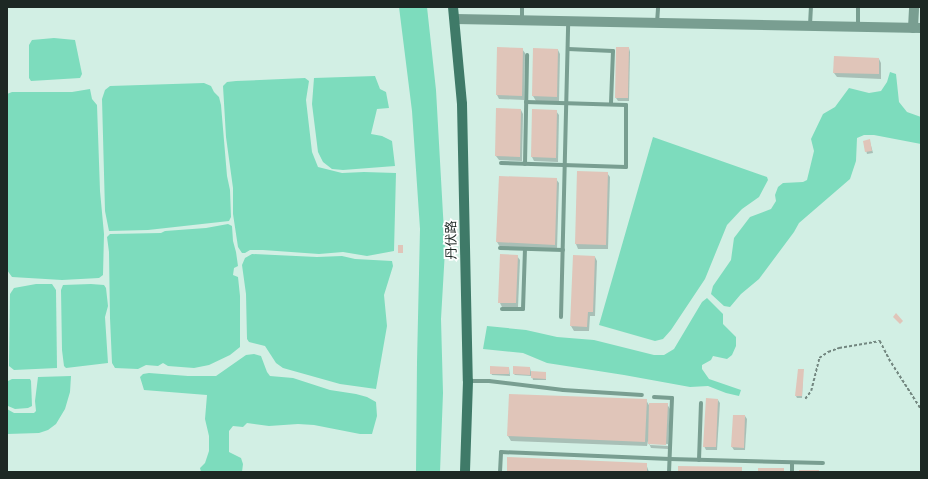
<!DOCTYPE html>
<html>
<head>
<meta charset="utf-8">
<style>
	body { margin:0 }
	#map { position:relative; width:928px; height:479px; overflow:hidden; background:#d2efe4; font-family:"Space Grotesk","Noto Sans SC",sans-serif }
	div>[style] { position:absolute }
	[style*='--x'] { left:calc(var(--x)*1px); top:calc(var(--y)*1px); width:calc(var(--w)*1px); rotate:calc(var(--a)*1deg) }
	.water>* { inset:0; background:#7ddcbd }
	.shadow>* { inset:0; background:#0003 }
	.building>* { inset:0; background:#e0c5b9 }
	.path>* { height:1.5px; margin-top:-0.75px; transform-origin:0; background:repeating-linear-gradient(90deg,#738780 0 3px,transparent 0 5px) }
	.service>* { height:4px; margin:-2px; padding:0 2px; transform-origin:2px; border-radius:2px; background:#799e91 }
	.tertiary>* { height:10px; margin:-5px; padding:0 5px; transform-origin:5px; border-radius:5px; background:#799e91 }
	.secondary>* { height:10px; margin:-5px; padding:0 5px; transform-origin:5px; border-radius:5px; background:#3f7a68 }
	span { translate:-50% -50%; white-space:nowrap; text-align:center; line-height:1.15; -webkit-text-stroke:3.5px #fff; paint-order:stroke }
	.street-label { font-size:13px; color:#1d2824 }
	.frame { position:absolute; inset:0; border:8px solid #1d2824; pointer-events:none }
</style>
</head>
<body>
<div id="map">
	<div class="water">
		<div style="clip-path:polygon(399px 7px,427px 7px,436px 90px,445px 250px,441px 319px,443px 393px,440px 472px,416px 472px,417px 362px,420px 229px,412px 111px)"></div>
		<div style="clip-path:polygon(54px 38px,75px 40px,82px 74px,80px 78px,31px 81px,29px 78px,29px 45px,32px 40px)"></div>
		<div style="clip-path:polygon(890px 72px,896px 74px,899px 102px,907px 112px,921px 117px,921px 144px,874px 135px,864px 135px,857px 138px,856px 161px,850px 179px,799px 223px,794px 232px,759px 279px,741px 294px,730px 307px,724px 306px,711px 294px,713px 286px,731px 260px,734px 238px,750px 217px,771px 209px,776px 201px,775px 195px,778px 187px,783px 183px,803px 182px,807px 180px,814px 151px,811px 139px,823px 114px,835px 107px,849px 88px,869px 93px,881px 91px,887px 82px)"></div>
		<div style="clip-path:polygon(375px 76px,380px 89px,386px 92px,389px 108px,377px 109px,371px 134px,382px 136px,392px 141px,395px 166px,343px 170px,332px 169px,323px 162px,318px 152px,312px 104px,314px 78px)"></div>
		<div style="clip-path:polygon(305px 78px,309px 81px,306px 100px,312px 152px,318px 167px,342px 173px,364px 172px,396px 173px,394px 251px,367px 256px,343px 252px,319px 254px,263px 250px,250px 250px,245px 253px,242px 253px,238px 247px,233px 214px,233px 188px,226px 137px,223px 86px,227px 82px,236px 81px)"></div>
		<div style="clip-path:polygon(204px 83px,211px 86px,214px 92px,219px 97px,221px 105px,227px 176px,230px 190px,231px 217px,229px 221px,148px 230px,109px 231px,105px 211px,102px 99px,105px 90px,110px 86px)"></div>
		<div style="clip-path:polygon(90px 89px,92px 99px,97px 105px,100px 191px,104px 234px,103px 275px,99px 278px,62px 280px,12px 277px,7px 270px,7px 94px,12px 92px,72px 92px)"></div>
		<div style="clip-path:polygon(653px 137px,767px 177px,768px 180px,759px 197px,742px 209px,727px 225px,705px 279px,671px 330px,663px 339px,655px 341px,599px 325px)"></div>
		<div style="clip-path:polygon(228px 224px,232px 226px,233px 241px,236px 252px,238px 266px,234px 268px,233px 275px,238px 277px,240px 296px,240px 347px,230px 355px,209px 365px,194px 368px,168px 366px,163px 363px,158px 366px,146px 365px,138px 369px,115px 368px,112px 363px,110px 318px,109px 252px,107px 237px,110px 234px,161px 233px,165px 231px,206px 228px)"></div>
		<div style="clip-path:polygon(252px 254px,317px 257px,342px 256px,355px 259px,392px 261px,393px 266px,384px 295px,387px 326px,376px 389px,340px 384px,283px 368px,276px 363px,265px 346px,249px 342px,247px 339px,246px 294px,242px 265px,245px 258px)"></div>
		<div style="clip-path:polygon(36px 284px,52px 284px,56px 290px,57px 368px,14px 370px,9px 366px,10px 294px,14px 288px)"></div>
		<div style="clip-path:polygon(91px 284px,104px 285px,106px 288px,108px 306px,105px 317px,108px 363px,66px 368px,64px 366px,62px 350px,61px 290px,63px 285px)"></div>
		<div style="clip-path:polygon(707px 298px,723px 314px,723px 324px,736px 337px,736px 346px,732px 355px,727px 359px,713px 356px,711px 360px,702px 365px,702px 369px,709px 379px,741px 390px,739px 396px,726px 393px,708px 386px,690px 387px,624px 375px,547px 363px,523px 353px,483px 349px,487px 326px,526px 330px,557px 337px,594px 340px,654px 355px,664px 355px,674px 349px,702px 302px)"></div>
		<div style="clip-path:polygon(254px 354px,261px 356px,267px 372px,270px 376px,293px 378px,330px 390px,356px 394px,367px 397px,376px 402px,377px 416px,372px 434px,360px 434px,314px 425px,298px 424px,269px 426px,247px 423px,243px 427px,233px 426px,229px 431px,229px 452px,241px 458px,243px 464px,242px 472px,201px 472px,200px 468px,205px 463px,209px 451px,209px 436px,205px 419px,207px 395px,144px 390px,140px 377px,143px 374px,149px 373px,188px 376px,216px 376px,246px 355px)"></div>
		<div style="clip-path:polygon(71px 376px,70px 392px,65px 409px,56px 424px,48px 430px,39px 433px,7px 434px,7px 409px,14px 413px,34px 413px,36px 411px,35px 401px,38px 377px)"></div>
		<div style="clip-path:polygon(12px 379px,30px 379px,31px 381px,32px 406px,28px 408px,15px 409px,8px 406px,8px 381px)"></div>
	</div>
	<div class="shadow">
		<div style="clip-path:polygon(629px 48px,630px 52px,629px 101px,618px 101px,616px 98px)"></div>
		<div style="clip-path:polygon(522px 49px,525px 53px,524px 100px,499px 99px,497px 95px)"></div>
		<div style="clip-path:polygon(534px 49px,558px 50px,560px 54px,559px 101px,536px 101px,533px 96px)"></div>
		<div style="clip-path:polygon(879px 59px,881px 63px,881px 79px,837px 77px,834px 73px)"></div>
		<div style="clip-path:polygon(521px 110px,523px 114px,522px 161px,499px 160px,496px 156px)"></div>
		<div style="clip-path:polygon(556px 111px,559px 115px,558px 162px,534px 161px,532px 157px)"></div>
		<div style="clip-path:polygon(864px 142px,870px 142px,873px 153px,867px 154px)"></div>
		<div style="clip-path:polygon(578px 172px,607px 173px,610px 177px,608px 249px,578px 249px,576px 244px)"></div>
		<div style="clip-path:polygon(500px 177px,556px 179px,559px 183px,557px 249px,500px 247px,497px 242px)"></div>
		<div style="clip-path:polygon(517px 256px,520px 260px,518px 307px,502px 307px,500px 303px)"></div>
		<div style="clip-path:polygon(574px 256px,595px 257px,597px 261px,595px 316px,590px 316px,589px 331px,574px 331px,571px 326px)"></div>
		<div style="clip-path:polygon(509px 368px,510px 376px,492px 375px,491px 373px)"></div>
		<div style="clip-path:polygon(530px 368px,531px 372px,546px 373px,546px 380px,533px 380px,532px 376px,515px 375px,514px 374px)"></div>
		<div style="clip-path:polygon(803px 370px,802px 398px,797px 398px,796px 396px)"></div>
		<div style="clip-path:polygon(510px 395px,646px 400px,650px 407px,667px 404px,670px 409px,668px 444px,650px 443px,650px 445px,668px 446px,668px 449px,651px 448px,648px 441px,647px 446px,511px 441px,508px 436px)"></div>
		<div style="clip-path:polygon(718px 400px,720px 403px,717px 450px,706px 450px,704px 446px)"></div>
		<div style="clip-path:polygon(745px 416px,747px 419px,745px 450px,734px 450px,732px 447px)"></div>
		<div style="clip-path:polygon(646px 464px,649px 472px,508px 472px)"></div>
	</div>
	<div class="building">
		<div style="clip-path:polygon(497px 47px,523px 48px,522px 96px,496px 95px)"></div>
		<div style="clip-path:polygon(616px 47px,629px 47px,628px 98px,615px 98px)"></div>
		<div style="clip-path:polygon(533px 48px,558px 49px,557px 97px,532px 96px)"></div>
		<div style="clip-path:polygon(834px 56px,879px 58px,879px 74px,833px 73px)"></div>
		<div style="clip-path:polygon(496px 108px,521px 109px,520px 157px,495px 156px)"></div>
		<div style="clip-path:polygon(532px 109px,557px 110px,556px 158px,531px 157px)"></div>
		<div style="clip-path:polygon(870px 139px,872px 151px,865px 152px,863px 141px)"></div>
		<div style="clip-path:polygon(577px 171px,608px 172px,606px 245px,575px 244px)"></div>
		<div style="clip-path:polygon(499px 176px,557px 178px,555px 245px,496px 242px)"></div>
		<div style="clip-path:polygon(398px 245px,403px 245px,403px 253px,398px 253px)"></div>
		<div style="clip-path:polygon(500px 254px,518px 255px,516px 303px,498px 303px)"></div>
		<div style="clip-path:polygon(573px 255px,595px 256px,593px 312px,588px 312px,587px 327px,570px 326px)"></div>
		<div style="clip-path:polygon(896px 313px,903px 321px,900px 324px,893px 317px)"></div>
		<div style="clip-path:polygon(490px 366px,509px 367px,509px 374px,490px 374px)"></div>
		<div style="clip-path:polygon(513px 366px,530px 367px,530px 375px,513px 374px)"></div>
		<div style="clip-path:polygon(798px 369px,804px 369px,802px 396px,795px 396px)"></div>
		<div style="clip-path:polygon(531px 371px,546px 372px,546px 379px,531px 378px)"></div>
		<div style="clip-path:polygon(509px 394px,647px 399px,645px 442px,507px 436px)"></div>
		<div style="clip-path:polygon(706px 398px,718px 399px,716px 447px,703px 447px)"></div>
		<div style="clip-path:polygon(649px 403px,668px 403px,666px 445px,648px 444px)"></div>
		<div style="clip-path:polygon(733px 415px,745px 415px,744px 448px,731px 447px)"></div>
		<div style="clip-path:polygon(507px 457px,647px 463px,647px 472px,507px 472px)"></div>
		<div style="clip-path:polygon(678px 466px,742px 467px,742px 472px,678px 472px)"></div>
		<div style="clip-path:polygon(758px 468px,784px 468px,784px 472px,758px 472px)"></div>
		<div style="clip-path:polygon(799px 470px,819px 470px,819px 472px,799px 472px)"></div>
	</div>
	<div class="path">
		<div style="--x:805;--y:399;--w:10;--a:-53"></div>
		<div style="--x:811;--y:391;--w:34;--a:-76"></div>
		<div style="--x:819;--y:358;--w:11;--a:-34"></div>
		<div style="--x:828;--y:352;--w:12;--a:-20"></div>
		<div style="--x:839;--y:348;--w:42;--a:-9.7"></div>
		<div style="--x:880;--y:341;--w:20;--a:63"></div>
		<div style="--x:889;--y:359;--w:59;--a:57.4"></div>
	</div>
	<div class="service">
		<div style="--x:522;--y:20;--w:13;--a:-90"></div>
		<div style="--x:657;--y:23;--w:16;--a:-86"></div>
		<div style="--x:810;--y:25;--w:18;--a:-87"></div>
		<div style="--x:858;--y:27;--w:20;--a:-90"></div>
		<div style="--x:568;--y:49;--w:45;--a:2.5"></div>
		<div style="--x:613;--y:51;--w:53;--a:92.2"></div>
		<div style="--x:501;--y:163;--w:125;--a:1.8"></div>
		<div style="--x:626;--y:167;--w:62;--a:-90"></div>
		<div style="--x:626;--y:105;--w:100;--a:-178.3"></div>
		<div style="--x:525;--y:164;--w:109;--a:-88.9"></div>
		<div style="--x:500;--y:248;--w:63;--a:1.8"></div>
		<div style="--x:502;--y:309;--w:21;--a:0"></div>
		<div style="--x:523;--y:309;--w:60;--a:-88.1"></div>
		<div style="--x:561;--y:317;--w:295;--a:-88.6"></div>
		<div style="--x:469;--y:381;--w:20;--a:0"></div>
		<div style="--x:489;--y:381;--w:75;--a:6.9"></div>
		<div style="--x:563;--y:390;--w:79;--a:3.6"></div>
		<div style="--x:654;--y:397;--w:18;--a:3"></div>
		<div style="--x:672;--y:398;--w:74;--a:92.3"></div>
		<div style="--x:699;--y:460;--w:57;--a:-88"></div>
		<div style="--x:500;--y:472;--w:20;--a:-87"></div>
		<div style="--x:501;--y:452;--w:169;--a:2.4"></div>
		<div style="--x:670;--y:459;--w:153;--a:1.5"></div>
		<div style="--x:792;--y:472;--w:9;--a:-90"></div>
	</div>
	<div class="tertiary">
		<div style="--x:455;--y:19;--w:466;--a:1.1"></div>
		<div style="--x:913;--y:28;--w:21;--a:-87"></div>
	</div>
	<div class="secondary">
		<div style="--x:453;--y:7;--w:97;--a:84.7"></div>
		<div style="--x:462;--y:104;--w:277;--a:88.8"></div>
		<div style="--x:468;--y:381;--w:91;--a:91.9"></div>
	</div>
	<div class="street-label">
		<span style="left:452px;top:240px;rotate:-91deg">丹伏路</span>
	</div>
	<div class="frame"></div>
</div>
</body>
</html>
